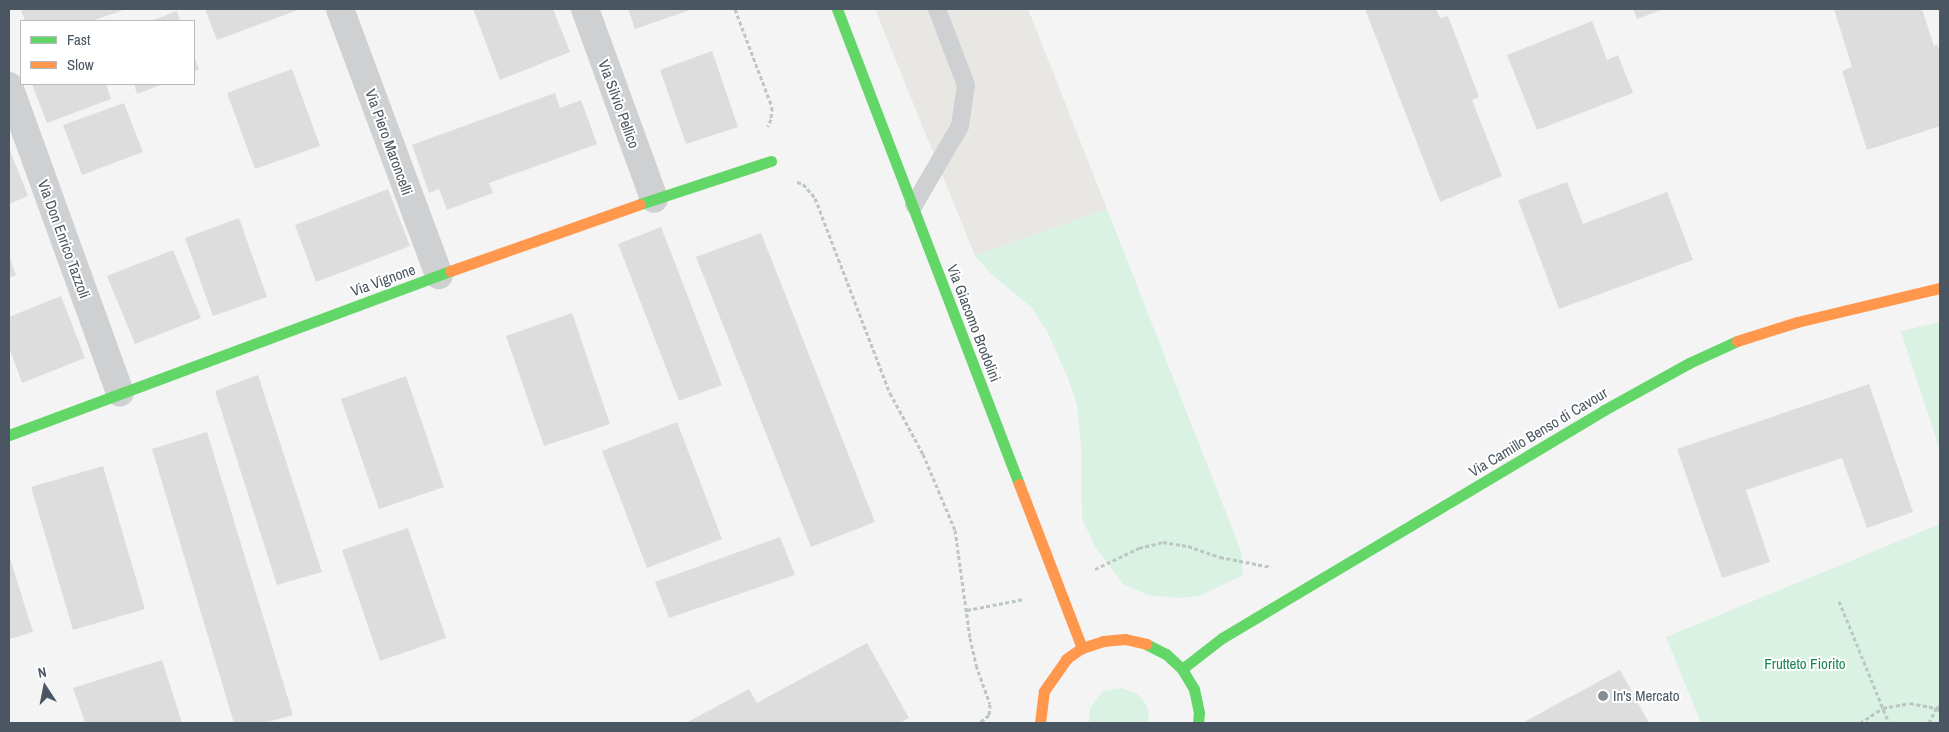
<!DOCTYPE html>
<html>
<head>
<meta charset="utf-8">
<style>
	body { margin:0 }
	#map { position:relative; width:1949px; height:732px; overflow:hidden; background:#f4f4f4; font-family:"Archivo Narrow",sans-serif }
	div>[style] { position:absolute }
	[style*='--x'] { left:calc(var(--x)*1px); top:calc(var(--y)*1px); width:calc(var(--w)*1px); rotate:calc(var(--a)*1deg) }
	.commercial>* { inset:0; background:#e8e7e3 }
	.green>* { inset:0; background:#d9f2e3 }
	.building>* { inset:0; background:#ddddde }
	.path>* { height:3px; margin-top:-1.5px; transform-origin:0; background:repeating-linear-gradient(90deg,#bcc7c4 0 4px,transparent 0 6.5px) }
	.lane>* { height:18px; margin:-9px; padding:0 9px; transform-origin:9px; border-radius:9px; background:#ced0d2 }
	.street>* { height:28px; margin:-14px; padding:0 14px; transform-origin:14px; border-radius:14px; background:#ced0d2 }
	.fast>* { height:11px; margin:-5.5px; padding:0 5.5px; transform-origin:5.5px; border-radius:5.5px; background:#63d668 }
	.slow>* { height:11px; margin:-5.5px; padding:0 5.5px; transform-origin:5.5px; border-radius:5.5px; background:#ff974d }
	.dots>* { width:14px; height:14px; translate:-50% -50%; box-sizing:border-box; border:2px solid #fff; border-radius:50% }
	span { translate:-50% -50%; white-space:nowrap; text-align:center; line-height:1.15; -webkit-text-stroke:4px #fff; paint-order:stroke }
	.street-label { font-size:15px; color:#4a5661 }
	.park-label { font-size:15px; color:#17864f }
	.poi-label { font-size:15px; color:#4a5661 }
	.left { translate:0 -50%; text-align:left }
	.frame { position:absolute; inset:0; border:10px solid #4a5661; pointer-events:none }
	.legend { position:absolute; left:20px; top:20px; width:175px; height:65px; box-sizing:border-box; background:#fff; border:1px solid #b7bbc0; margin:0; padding:6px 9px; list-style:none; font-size:15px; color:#4a5661 }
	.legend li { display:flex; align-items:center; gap:10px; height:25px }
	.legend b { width:25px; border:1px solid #b7bbc0 }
	.north { position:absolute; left:20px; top:662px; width:50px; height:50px; -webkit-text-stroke:4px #fff; paint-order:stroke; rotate:349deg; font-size:14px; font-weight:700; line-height:20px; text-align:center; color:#4a5661 }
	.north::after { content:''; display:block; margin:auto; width:18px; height:22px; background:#4a5661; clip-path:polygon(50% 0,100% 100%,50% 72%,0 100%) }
</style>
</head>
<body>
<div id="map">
	<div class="commercial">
		<div style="clip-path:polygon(875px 9px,1028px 9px,1107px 209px,975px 256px)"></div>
	</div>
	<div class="green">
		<div style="clip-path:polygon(1107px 209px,1241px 551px,1243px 575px,1200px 596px,1179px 598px,1148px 595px,1123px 584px,1095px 546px,1082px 519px,1081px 444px,1077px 405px,1067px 376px,1048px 333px,1031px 307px,990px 273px,975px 256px)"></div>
		<div style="clip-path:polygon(1940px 322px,1940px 451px,1901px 331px)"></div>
		<div style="clip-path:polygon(1940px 524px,1940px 723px,1701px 723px,1666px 637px)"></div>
		<div style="clip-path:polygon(1122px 688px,1137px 694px,1143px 700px,1148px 708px,1149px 723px,1089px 723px,1090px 708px,1099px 696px,1104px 691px)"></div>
	</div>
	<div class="building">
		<div style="clip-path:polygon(21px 9px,126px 9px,92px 21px,25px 21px)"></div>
		<div style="clip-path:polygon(205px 9px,298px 9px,298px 10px,217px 40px)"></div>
		<div style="clip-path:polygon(473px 9px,553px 9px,570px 52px,500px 80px)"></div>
		<div style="clip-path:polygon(628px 9px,693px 9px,635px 29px)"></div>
		<div style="clip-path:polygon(1365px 9px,1436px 9px,1440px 18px,1448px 16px,1479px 97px,1472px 100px,1502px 176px,1440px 202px)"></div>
		<div style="clip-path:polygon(1633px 9px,1664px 9px,1637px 19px)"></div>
		<div style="clip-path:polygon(1834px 9px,1922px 9px,1934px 46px,1937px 44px,1940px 53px,1940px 126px,1867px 150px,1842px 71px,1852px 67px)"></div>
		<div style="clip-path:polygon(177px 11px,180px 21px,151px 21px)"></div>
		<div style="clip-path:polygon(1592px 21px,1607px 60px,1618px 55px,1633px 93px,1537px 130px,1507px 55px)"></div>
		<div style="clip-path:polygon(712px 51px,738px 127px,686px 144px,660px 70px)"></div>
		<div style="clip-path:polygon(194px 56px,199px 69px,194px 72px)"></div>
		<div style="clip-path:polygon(292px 69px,320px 146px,255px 169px,227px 93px)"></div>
		<div style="clip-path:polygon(32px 84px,106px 84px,111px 99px,47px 123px)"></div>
		<div style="clip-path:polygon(134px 84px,163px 84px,137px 94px)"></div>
		<div style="clip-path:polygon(555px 93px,560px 108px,581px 100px,597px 144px,489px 183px,493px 193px,447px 210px,439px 189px,429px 193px,412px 145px)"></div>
		<div style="clip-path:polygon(124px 103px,143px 152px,82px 175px,63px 125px)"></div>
		<div style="clip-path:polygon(9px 148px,28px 196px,9px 204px)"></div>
		<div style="clip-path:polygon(1567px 182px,1583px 224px,1667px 192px,1693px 260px,1559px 309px,1518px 200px)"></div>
		<div style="clip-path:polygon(388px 189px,410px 246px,316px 282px,295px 225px)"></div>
		<div style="clip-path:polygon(239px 218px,267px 297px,213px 316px,185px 238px)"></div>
		<div style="clip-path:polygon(661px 227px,722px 385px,679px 401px,618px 244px)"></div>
		<div style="clip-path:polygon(761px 233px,875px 522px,811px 547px,696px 257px)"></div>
		<div style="clip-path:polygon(173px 250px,201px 318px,135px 344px,107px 276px)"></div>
		<div style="clip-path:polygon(9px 255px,16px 275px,9px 278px)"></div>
		<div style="clip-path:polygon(61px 296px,85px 358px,22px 383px,9px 347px,9px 317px)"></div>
		<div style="clip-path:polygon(572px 313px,610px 424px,544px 446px,506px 336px)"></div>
		<div style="clip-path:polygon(258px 375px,322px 572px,277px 585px,215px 391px)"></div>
		<div style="clip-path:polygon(406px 376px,444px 487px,379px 509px,341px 399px)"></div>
		<div style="clip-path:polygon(1869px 384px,1913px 512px,1867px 528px,1842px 458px,1746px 490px,1770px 562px,1722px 578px,1677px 449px)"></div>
		<div style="clip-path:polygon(677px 422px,722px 539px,647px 568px,602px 451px)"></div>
		<div style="clip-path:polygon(207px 432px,293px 715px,264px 723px,234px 723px,152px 449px)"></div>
		<div style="clip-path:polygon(103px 466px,145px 609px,73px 630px,31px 487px)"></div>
		<div style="clip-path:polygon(408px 528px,446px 638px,380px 661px,342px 550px)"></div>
		<div style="clip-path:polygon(780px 537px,795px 575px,669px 618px,655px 582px)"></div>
		<div style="clip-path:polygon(9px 555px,33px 632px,9px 639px)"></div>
		<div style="clip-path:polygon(867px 643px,909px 718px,900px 723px,686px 723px,749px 689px,757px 703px)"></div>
		<div style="clip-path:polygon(162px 660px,182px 723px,85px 723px,73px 688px)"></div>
		<div style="clip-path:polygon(1620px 670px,1649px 723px,1522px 723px)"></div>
	</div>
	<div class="path">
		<div style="--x:735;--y:9;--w:105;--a:69.3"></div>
		<div style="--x:772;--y:107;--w:12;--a:95"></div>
		<div style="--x:771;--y:119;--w:8;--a:113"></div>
		<div style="--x:797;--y:182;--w:6;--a:18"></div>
		<div style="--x:803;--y:184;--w:18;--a:49"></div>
		<div style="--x:815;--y:198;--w:209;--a:69"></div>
		<div style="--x:890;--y:393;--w:69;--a:61.6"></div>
		<div style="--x:923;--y:454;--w:82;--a:67.2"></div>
		<div style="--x:955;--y:530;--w:109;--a:82.1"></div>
		<div style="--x:970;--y:638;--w:28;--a:77"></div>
		<div style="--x:976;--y:665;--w:41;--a:70.3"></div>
		<div style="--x:990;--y:704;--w:11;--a:95"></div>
		<div style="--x:989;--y:715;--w:13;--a:141"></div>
		<div style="--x:1095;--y:569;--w:49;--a:-25.5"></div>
		<div style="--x:1139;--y:548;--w:25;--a:-14"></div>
		<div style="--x:1163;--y:542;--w:25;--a:9"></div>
		<div style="--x:1188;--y:546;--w:34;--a:19"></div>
		<div style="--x:1220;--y:557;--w:52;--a:11.1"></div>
		<div style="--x:1839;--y:601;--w:132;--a:67.7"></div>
		<div style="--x:967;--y:610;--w:58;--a:-10.9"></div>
		<div style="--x:1860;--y:723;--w:27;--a:-33"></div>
		<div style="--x:1883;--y:708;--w:27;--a:-10"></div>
		<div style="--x:1910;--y:703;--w:26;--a:11"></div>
		<div style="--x:1936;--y:708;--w:5;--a:37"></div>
		<div style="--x:1929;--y:723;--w:17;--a:-65"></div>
		<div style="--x:1936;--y:708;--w:4;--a:-27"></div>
	</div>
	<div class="lane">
		<div style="--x:914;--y:205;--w:91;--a:-59.8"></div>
		<div style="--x:960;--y:126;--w:41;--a:-81.7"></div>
		<div style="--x:966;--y:85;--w:81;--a:-110.9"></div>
	</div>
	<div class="street">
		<div style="--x:340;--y:9;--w:284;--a:69.6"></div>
		<div style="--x:585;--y:9;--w:202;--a:70"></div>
		<div style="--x:9;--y:86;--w:326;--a:70.1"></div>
	</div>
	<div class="fast">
		<div style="--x:837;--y:9;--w:509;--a:69.04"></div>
		<div style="--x:640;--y:204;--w:138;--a:-18.2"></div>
		<div style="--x:9;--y:435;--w:471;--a:-20.4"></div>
		<div style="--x:1146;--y:644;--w:22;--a:27"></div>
		<div style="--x:1166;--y:654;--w:22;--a:43"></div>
		<div style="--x:1182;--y:669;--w:23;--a:59"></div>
		<div style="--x:1194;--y:689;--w:24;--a:78"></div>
		<div style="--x:1199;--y:712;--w:11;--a:95"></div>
		<div style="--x:1182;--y:669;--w:51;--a:-37.8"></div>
		<div style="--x:1222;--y:638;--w:445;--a:-30.8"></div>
		<div style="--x:1604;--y:410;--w:97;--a:-28.9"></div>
		<div style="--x:1689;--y:363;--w:53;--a:-24.6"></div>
	</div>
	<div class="slow">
		<div style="--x:450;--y:271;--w:201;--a:-19.4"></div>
		<div style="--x:1737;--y:341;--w:63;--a:-17.6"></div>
		<div style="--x:1797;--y:322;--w:147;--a:-13.4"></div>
		<div style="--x:1019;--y:484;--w:176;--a:69"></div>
		<div style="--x:1040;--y:723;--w:32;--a:-83"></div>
		<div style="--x:1044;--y:691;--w:39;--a:-55"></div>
		<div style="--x:1066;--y:659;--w:19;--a:-35"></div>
		<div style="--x:1082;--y:648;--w:22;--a:-18"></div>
		<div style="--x:1103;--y:641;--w:22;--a:-5"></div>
		<div style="--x:1125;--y:639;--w:22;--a:13"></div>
	</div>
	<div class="dots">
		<div style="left:1603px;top:696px;background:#868d94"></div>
	</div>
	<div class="street-label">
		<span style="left:619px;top:104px;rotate:70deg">Via Silvio Pellico</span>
		<span style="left:389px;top:142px;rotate:70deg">Via Piero Maroncelli</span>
		<span style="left:64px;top:239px;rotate:70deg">Via Don Enrico Tazzoli</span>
		<span style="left:383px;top:280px;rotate:-20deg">Via Vignone</span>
		<span style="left:974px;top:323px;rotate:69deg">Via Giacomo Brodolini</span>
		<span style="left:1538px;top:432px;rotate:-31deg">Via Camillo Benso di Cavour</span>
	</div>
	<div class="park-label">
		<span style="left:1805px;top:664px">Frutteto Fiorito</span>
	</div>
	<div class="poi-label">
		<span class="left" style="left:1613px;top:696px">In's Mercato</span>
	</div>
	<div class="frame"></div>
	<ul class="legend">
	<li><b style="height:6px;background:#63d668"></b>Fast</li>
	<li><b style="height:6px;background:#ff974d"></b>Slow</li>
	</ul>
	<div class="north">N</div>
</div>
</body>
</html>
